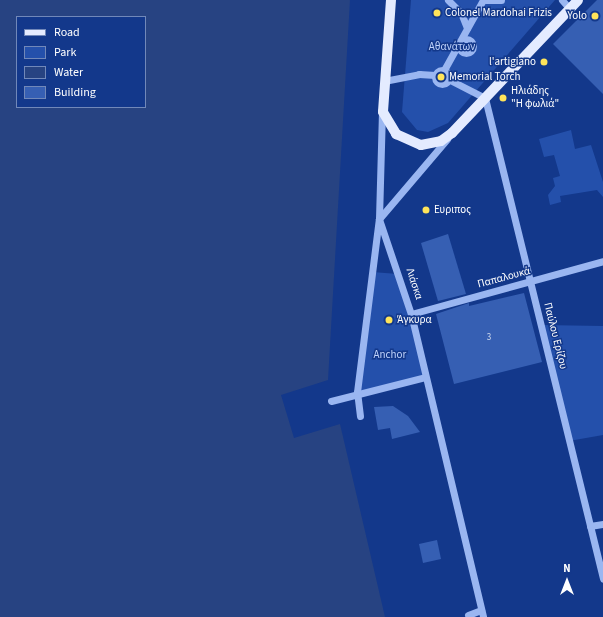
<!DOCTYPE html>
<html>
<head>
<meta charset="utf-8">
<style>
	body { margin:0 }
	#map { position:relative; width:603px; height:617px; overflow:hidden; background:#13388b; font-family:"Source Sans 3",sans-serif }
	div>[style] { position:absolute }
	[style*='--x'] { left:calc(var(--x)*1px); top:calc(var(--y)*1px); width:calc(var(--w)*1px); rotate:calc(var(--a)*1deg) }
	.green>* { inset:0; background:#2450ab }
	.water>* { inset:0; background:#274382 }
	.building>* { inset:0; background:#365fb3 }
	.minor>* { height:7px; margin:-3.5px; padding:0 3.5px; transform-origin:3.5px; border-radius:3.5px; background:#9ab6f1 }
	.minor>.ring { margin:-3.5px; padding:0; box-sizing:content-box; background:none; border:7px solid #9ab6f1; border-radius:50% }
	.major>* { height:10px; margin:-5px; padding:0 5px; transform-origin:5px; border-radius:5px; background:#e4ebff }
	.dots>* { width:11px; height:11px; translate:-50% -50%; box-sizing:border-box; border:2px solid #13388b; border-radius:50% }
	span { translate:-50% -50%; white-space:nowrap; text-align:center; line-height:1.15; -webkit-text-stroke:3px #13388b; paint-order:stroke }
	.number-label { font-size:9px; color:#cdd7ec }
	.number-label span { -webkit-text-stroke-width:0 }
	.poi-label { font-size:11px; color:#fff }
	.left { translate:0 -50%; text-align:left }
	.right { translate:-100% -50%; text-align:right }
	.park-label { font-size:11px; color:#c1d4fc }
	.street-label { font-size:11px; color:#fff }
	.legend { position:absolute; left:16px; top:16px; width:130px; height:92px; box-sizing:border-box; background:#13388b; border:1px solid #7188b9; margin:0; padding:5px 7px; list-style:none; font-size:12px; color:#fff }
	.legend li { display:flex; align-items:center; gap:8px; height:20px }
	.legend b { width:20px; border:1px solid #7188b9 }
	.north { position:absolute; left:547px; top:561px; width:40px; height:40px; -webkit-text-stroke:3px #13388b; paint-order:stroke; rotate:0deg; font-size:11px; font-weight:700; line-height:16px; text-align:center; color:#fff }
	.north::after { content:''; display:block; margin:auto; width:14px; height:18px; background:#fff; clip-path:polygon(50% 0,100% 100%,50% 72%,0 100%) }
</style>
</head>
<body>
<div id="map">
	<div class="green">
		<div style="clip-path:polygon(411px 0,555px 0,448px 123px,428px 132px,417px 130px,402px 112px)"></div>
		<div style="clip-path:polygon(571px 130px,575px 149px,591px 145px,603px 182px,603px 197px,597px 190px,560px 196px,561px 202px,550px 205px,548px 195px,555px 186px,553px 178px,560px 176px,554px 155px,544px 157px,539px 139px)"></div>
		<div style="clip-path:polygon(372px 272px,398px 274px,425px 377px,357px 392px)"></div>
		<div style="clip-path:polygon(541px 325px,603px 326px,603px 435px,569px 441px)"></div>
	</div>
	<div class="water">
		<div style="clip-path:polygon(evenodd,0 0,350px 0,328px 380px,281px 395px,294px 438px,340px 424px,385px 617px,0 617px,0 0,17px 17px,145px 17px,145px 107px,17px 107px,17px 17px)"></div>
	</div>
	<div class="building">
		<div style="clip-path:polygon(597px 0,603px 0,603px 94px,553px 44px)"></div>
		<div style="clip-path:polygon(448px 234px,466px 294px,438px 301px,421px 243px)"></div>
		<div style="clip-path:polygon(524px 293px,542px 362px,454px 384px,436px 314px,469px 303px,469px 306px)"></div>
		<div style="clip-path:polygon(393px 406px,408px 416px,420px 432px,392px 439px,390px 428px,378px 430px,374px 407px)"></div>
		<div style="clip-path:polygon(437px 540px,441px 559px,423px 563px,419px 544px)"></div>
	</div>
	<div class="minor">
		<div style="--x:448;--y:0;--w:18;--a:45"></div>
		<div style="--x:461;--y:13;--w:16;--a:68"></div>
		<div style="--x:485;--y:0;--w:16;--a:0"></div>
		<div style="--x:562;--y:0;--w:11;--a:49"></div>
		<div class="ring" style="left:459px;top:39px;width:7px;height:7px"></div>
		<div class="ring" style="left:435px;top:70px;width:7px;height:7px"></div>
		<div style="--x:444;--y:70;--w:80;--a:-60.9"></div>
		<div style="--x:448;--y:79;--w:42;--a:27.2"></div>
		<div style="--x:485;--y:98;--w:495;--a:76.2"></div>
		<div style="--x:384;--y:81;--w:36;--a:-11"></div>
		<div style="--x:419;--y:74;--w:16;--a:4"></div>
		<div style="--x:382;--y:111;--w:108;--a:91.6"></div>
		<div style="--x:379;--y:219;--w:100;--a:71.4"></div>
		<div style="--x:411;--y:314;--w:311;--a:76.6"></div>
		<div style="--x:411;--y:314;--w:199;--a:-15.4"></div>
		<div style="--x:331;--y:401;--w:97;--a:-14.3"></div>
		<div style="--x:360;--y:416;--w:24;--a:-97"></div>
		<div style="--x:357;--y:392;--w:174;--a:-82.8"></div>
		<div style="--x:379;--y:219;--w:105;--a:-49.6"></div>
		<div style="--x:590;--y:526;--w:13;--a:-9"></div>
		<div style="--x:468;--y:615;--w:14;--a:-21"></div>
	</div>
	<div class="major">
		<div style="--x:391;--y:0;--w:112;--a:94.1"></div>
		<div style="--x:383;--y:112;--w:26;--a:59"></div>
		<div style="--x:396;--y:134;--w:27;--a:24"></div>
		<div style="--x:421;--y:145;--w:20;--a:-11"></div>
		<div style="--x:441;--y:141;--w:14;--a:-36"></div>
		<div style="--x:452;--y:133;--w:183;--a:-46.5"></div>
	</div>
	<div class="dots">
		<div style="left:437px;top:13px;background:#ffe45a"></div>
		<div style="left:595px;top:16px;background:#ffe45a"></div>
		<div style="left:544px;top:62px;background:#ffe45a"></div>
		<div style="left:441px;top:77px;background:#ffe45a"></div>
		<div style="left:503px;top:98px;background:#ffe45a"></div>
		<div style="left:426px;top:210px;background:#ffe45a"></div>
		<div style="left:389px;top:320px;background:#ffe45a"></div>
	</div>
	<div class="number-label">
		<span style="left:489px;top:338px">3</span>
	</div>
	<div class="poi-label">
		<span class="left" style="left:445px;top:13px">Colonel Mardohai Frizis</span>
		<span class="right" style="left:587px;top:16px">Yolo</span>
		<span class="right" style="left:536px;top:62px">l'artigiano</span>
		<span class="left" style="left:449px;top:77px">Memorial Torch</span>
		<span class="left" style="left:511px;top:98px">Ηλιάδης<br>"Η φωλιά"</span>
		<span class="left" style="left:434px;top:210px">Ευριπος</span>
		<span class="left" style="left:397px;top:320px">Άγκυρα</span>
	</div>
	<div class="park-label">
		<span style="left:452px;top:47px">Αθανάτων</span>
		<span style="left:390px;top:355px">Anchor</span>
	</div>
	<div class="street-label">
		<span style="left:504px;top:278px;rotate:-15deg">Παπαλουκά</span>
		<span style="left:414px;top:284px;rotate:72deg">Λιάσκα</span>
		<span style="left:555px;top:336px;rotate:76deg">Παύλου Ερίζου</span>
	</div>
	<ul class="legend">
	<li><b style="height:5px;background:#e4ebff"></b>Road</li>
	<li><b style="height:11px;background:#2450ab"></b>Park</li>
	<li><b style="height:11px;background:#274382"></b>Water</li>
	<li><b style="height:11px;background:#365fb3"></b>Building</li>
	</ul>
	<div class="north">N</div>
</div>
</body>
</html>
